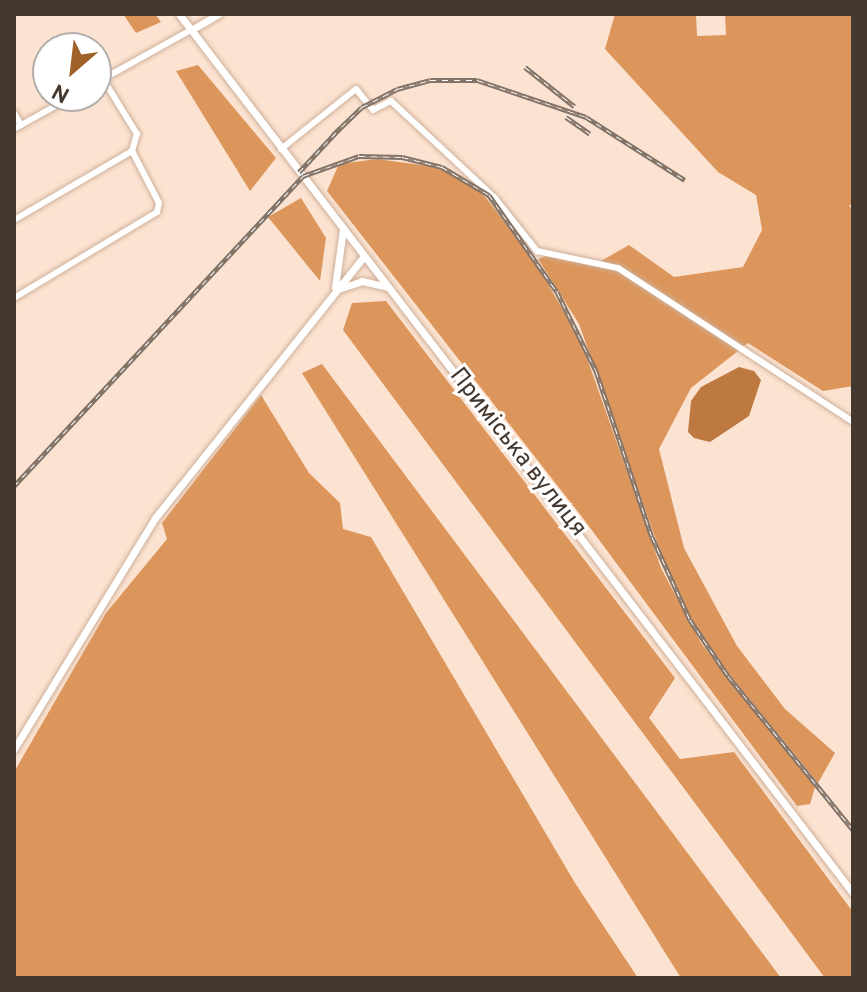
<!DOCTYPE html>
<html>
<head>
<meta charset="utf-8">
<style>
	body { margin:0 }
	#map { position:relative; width:867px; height:992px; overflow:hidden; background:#fce3d1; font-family:Overpass,sans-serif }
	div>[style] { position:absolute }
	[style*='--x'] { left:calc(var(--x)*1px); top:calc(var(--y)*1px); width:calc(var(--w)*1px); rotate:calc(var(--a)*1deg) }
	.forest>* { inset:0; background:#dc965c }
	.water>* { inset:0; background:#bd793f }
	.roads { filter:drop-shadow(0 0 2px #cdb09a) drop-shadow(0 0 2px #cdb09a) }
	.minor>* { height:6px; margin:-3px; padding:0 3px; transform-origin:3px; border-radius:3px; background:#fff }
	.major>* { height:7px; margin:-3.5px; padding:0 3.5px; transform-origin:3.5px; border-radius:3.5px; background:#fff }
	.rail>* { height:5px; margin-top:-2.5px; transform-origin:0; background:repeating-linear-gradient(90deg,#fff 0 6px,#847468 0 12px); box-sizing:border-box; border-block:2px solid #847468 }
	span { translate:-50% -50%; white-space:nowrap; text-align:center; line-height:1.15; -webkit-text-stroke:6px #fff; paint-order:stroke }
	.street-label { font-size:24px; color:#44382f }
	.frame { position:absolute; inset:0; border:16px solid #44382f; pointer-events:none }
	.north { position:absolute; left:32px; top:32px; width:80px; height:80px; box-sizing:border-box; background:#fff; border:2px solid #b4afac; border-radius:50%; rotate:208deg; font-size:22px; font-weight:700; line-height:32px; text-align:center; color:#44382f }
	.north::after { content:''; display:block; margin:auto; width:28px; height:36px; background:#a06128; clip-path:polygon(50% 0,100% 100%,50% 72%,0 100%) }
</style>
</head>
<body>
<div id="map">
	<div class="forest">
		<div style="clip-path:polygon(123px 14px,155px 14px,161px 22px,136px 33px)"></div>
		<div style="clip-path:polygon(615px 14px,696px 14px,697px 36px,726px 35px,725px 14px,853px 14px,853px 203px,849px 206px,853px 210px,853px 386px,823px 391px,748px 343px,691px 388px,659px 449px,684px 548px,737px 646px,785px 709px,835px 753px,818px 783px,729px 674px,691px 618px,665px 565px,579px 324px,538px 259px,549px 255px,594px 265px,629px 245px,674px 277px,743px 267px,762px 230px,756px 195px,718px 172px,605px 49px)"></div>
		<div style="clip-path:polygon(198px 65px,276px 158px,250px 191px,176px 71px)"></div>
		<div style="clip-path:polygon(377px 159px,436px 167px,480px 190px,534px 260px,581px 341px,661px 568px,701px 643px,815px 787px,810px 804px,797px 806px,582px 517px,327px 191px,339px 164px)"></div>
		<div style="clip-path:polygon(301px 198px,326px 238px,320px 281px,268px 217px)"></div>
		<div style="clip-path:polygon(386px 301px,675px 678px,649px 718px,680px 759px,734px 752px,853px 912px,853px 978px,825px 978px,343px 330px,352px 303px)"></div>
		<div style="clip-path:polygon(322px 364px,781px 978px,681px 978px,302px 373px)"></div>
		<div style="clip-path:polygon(261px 395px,309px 473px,340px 503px,343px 529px,371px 537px,575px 883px,638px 978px,14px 978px,14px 772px,106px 613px,167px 539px,162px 523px)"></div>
	</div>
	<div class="water">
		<div style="clip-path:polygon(739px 367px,754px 371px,761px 380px,749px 416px,710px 442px,694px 438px,688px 432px,691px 401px,701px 387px)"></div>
	</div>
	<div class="roads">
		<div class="minor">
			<div style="--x:96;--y:83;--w:109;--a:-29.2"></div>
			<div style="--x:14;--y:113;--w:14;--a:60"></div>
			<div style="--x:14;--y:129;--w:68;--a:-29.2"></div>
			<div style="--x:281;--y:149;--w:96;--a:-38.7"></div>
			<div style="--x:356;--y:89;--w:27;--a:51"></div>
			<div style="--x:373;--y:110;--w:20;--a:-27"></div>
			<div style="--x:391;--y:101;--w:142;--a:43"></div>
			<div style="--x:495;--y:198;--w:68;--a:51.6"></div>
			<div style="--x:537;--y:251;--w:83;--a:11.9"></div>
			<div style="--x:618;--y:268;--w:281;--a:33.2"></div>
			<div style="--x:14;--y:220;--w:137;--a:-30.3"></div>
			<div style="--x:14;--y:298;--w:167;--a:-31"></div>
			<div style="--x:157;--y:212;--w:9;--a:-77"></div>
			<div style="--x:159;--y:203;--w:59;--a:-117.4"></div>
			<div style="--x:132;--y:151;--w:18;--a:-74"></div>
			<div style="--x:137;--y:134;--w:65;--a:-121.7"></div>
		</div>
		<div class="major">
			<div style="--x:179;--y:14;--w:1108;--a:52.52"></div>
			<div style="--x:191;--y:30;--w:32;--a:-30"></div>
			<div style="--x:335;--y:287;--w:59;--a:-82.1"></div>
			<div style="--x:338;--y:289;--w:25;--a:-18"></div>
			<div style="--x:362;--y:281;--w:26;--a:13"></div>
			<div style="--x:14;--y:749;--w:271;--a:-58.6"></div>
			<div style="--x:155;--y:518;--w:335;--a:-51.4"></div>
		</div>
	</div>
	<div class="rail">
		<div style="--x:525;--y:67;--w:63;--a:38.5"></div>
		<div style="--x:566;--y:117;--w:29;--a:35"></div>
		<div style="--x:333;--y:135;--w:40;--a:-44"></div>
		<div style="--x:362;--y:107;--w:39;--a:-27"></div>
		<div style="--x:397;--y:89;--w:34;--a:-15"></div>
		<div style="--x:430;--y:80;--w:47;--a:0"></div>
		<div style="--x:477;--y:80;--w:115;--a:18.7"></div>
		<div style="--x:586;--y:117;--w:117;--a:32.5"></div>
		<div style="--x:299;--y:172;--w:60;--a:-47"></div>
		<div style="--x:14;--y:486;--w:424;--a:-47"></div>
		<div style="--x:303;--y:176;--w:59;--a:-19.7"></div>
		<div style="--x:359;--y:156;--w:43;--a:1.3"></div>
		<div style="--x:402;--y:157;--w:41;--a:14"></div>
		<div style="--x:442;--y:167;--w:55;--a:30.8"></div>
		<div style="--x:489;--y:195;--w:118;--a:55"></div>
		<div style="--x:557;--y:292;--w:88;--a:63.7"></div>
		<div style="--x:596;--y:371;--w:175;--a:71.4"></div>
		<div style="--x:652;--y:537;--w:91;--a:65.4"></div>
		<div style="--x:690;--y:620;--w:68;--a:55.8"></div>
		<div style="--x:728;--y:676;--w:198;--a:50.9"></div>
	</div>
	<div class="street-label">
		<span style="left:517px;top:453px;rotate:52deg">Приміська вулиця</span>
	</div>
	<div class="frame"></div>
	<div class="north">N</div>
</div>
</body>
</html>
